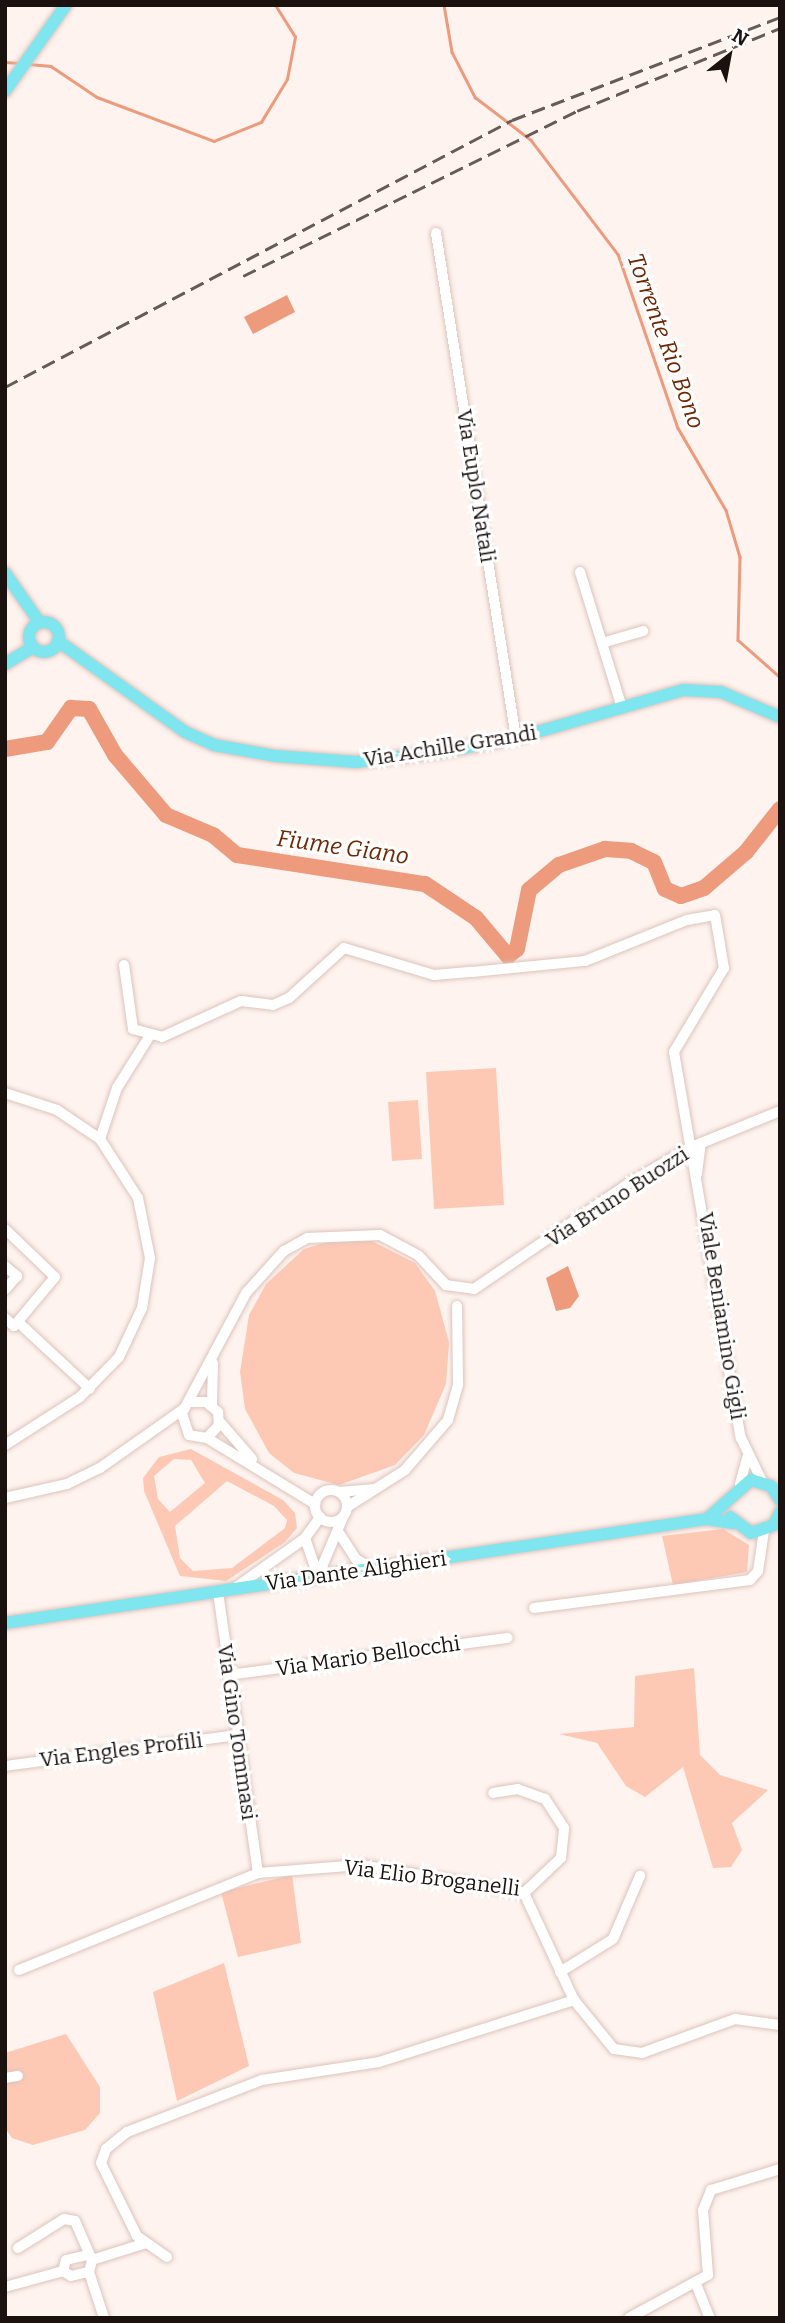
<!DOCTYPE html>
<html>
<head>
<meta charset="utf-8">
<style>
	body { margin:0 }
	#map { position:relative; width:785px; height:2323px; overflow:hidden; background:#fef3ef; font-family:Bitter,serif }
	div>[style] { position:absolute }
	[style*='--x'] { left:calc(var(--x)*1px); top:calc(var(--y)*1px); width:calc(var(--w)*1px); rotate:calc(var(--a)*1deg) }
	.green>* { inset:0; background:#fdc9b5 }
	.water>* { inset:0; background:#ed9b7c }
	.stream>* { height:2.5px; margin:-1.25px; padding:0 1.25px; transform-origin:1.25px; border-radius:1.25px; background:#ed9b7c }
	.river>* { height:16px; margin:-8px; padding:0 8px; transform-origin:8px; border-radius:8px; background:#ed9b7c }
	.roads { filter:drop-shadow(0 0 2px #ddc4bb) drop-shadow(0 0 2px #ddc4bb) }
	.minor>* { height:10px; margin:-5px; padding:0 5px; transform-origin:5px; border-radius:5px; background:#fff }
	.minor>.ring { margin:-5px; padding:0; box-sizing:content-box; background:none; border:10px solid #fff; border-radius:50% }
	.major>* { height:12px; margin:-6px; padding:0 6px; transform-origin:6px; border-radius:6px; background:#7fe5ef }
	.major>.ring { margin:-6px; padding:0; box-sizing:content-box; background:none; border:12px solid #7fe5ef; border-radius:50% }
	.rail>* { height:2.5px; margin-top:-1.25px; transform-origin:0; background:repeating-linear-gradient(90deg,#655c58 0 14px,transparent 0 21px) }
	span { translate:-50% -50%; white-space:nowrap; text-align:center; line-height:1.15; -webkit-text-stroke:6px #fff; paint-order:stroke }
	.street-label { font-size:21px; color:#1b120f }
	.water-label { font-size:23px; color:#6e2603; font-style:italic }
	.frame { position:absolute; inset:0; border:7px solid #1b120f; pointer-events:none }
	.north { position:absolute; left:694px; top:21px; width:70px; height:70px; -webkit-text-stroke:5px #fff; paint-order:stroke; rotate:31deg; font-size:19px; font-weight:700; line-height:28px; text-align:center; color:#1b120f }
	.north::after { content:''; display:block; margin:auto; width:24px; height:32px; background:#1b120f; clip-path:polygon(50% 0,100% 100%,50% 72%,0 100%) }
</style>
</head>
<body>
<div id="map">
	<div class="green">
		<div style="clip-path:polygon(496px 1068px,504px 1205px,434px 1209px,426px 1072px)"></div>
		<div style="clip-path:polygon(418px 1100px,422px 1159px,392px 1161px,388px 1102px)"></div>
		<div style="clip-path:polygon(337px 1239px,372px 1241px,415px 1263px,435px 1291px,449px 1342px,446px 1384px,424px 1435px,395px 1465px,339px 1485px,294px 1473px,269px 1453px,245px 1409px,240px 1372px,249px 1315px,266px 1284px,304px 1249px)"></div>
		<div style="clip-path:polygon(evenodd,191px 1449px,283px 1500px,295px 1513px,297px 1528px,285px 1542px,226px 1581px,180px 1576px,144px 1491px,143px 1478px,159px 1457px,191px 1449px,174px 1459px,191px 1460px,205px 1483px,170px 1512px,158px 1499px,154px 1476px,174px 1459px,191px 1449px,227px 1481px,274px 1506px,287px 1520px,285px 1528px,232px 1568px,193px 1571px,180px 1558px,175px 1526px,227px 1481px)"></div>
		<div style="clip-path:polygon(723px 1529px,749px 1545px,747px 1572px,673px 1585px,662px 1536px)"></div>
		<div style="clip-path:polygon(694px 1668px,700px 1755px,720px 1775px,768px 1790px,732px 1823px,742px 1850px,731px 1867px,713px 1868px,683px 1767px,645px 1797px,626px 1786px,597px 1743px,559px 1734px,634px 1727px,635px 1676px)"></div>
		<div style="clip-path:polygon(292px 1875px,301px 1943px,238px 1957px,221px 1892px)"></div>
		<div style="clip-path:polygon(224px 1963px,249px 2066px,177px 2101px,153px 1992px)"></div>
		<div style="clip-path:polygon(66px 2034px,100px 2087px,100px 2113px,85px 2130px,33px 2145px,12px 2138px,5px 2128px,5px 2053px)"></div>
	</div>
	<div class="water">
		<div style="clip-path:polygon(287px 295px,295px 312px,253px 334px,244px 317px)"></div>
		<div style="clip-path:polygon(568px 1266px,579px 1296px,570px 1308px,556px 1311px,546px 1278px)"></div>
	</div>
	<div class="stream">
		<div style="--x:444;--y:5;--w:48;--a:80.3"></div>
		<div style="--x:452;--y:52;--w:51;--a:62.9"></div>
		<div style="--x:475;--y:97;--w:71;--a:37.5"></div>
		<div style="--x:531;--y:140;--w:143;--a:52.7"></div>
		<div style="--x:618;--y:254;--w:184;--a:71"></div>
		<div style="--x:678;--y:428;--w:95;--a:59.7"></div>
		<div style="--x:726;--y:510;--w:49;--a:73.4"></div>
		<div style="--x:740;--y:557;--w:83;--a:91.4"></div>
		<div style="--x:738;--y:640;--w:56;--a:41.4"></div>
		<div style="--x:5;--y:62;--w:14;--a:4"></div>
		<div style="--x:29;--y:64;--w:22;--a:5"></div>
		<div style="--x:51;--y:66;--w:55;--a:34"></div>
		<div style="--x:97;--y:97;--w:125;--a:20.6"></div>
		<div style="--x:214;--y:141;--w:51;--a:-22"></div>
		<div style="--x:261;--y:122;--w:50;--a:-58.8"></div>
		<div style="--x:287;--y:79;--w:43;--a:-79.2"></div>
		<div style="--x:295;--y:37;--w:38;--a:-122"></div>
	</div>
	<div class="river">
		<div style="--x:5;--y:749;--w:43;--a:-9.5"></div>
		<div style="--x:47;--y:742;--w:42;--a:-54.8"></div>
		<div style="--x:71;--y:708;--w:18;--a:3"></div>
		<div style="--x:89;--y:709;--w:53;--a:60.5"></div>
		<div style="--x:115;--y:755;--w:79;--a:49.6"></div>
		<div style="--x:166;--y:815;--w:51;--a:23.1"></div>
		<div style="--x:213;--y:835;--w:31;--a:40"></div>
		<div style="--x:237;--y:855;--w:190;--a:8.8"></div>
		<div style="--x:425;--y:884;--w:61;--a:33.7"></div>
		<div style="--x:476;--y:918;--w:50;--a:49.9"></div>
		<div style="--x:508;--y:956;--w:11;--a:-38"></div>
		<div style="--x:517;--y:949;--w:60;--a:-78.5"></div>
		<div style="--x:529;--y:890;--w:39;--a:-40"></div>
		<div style="--x:559;--y:865;--w:49;--a:-19.2"></div>
		<div style="--x:605;--y:849;--w:26;--a:4"></div>
		<div style="--x:631;--y:851;--w:25;--a:26"></div>
		<div style="--x:654;--y:862;--w:29;--a:68"></div>
		<div style="--x:665;--y:889;--w:17;--a:24"></div>
		<div style="--x:681;--y:896;--w:24;--a:-19"></div>
		<div style="--x:704;--y:888;--w:55;--a:-40.6"></div>
		<div style="--x:746;--y:852;--w:55;--a:-51.7"></div>
	</div>
	<div class="roads">
		<div class="minor">
			<div style="--x:436;--y:233;--w:511;--a:81"></div>
			<div style="--x:580;--y:572;--w:142;--a:72.8"></div>
			<div style="--x:602;--y:643;--w:43;--a:-16.3"></div>
			<div style="--x:124;--y:965;--w:65;--a:82"></div>
			<div style="--x:133;--y:1029;--w:30;--a:15"></div>
			<div style="--x:162;--y:1037;--w:87;--a:-24.5"></div>
			<div style="--x:241;--y:1001;--w:32;--a:7"></div>
			<div style="--x:273;--y:1005;--w:17;--a:-24"></div>
			<div style="--x:289;--y:998;--w:74;--a:-42.3"></div>
			<div style="--x:344;--y:948;--w:94;--a:16.7"></div>
			<div style="--x:434;--y:975;--w:38;--a:-5"></div>
			<div style="--x:472;--y:972;--w:114;--a:-5.6"></div>
			<div style="--x:585;--y:961;--w:110;--a:-21.9"></div>
			<div style="--x:687;--y:920;--w:28;--a:-10"></div>
			<div style="--x:715;--y:915;--w:54;--a:80.4"></div>
			<div style="--x:724;--y:968;--w:98;--a:120.8"></div>
			<div style="--x:674;--y:1052;--w:392;--a:80.2"></div>
			<div style="--x:741;--y:1438;--w:48;--a:64"></div>
			<div style="--x:5;--y:1093;--w:55;--a:18.1"></div>
			<div style="--x:57;--y:1110;--w:52;--a:34"></div>
			<div style="--x:100;--y:1139;--w:70;--a:57.2"></div>
			<div style="--x:138;--y:1198;--w:61;--a:78.7"></div>
			<div style="--x:150;--y:1258;--w:51;--a:99.1"></div>
			<div style="--x:142;--y:1308;--w:54;--a:115.1"></div>
			<div style="--x:119;--y:1357;--w:56;--a:134.3"></div>
			<div style="--x:80;--y:1397;--w:89;--a:147.4"></div>
			<div style="--x:100;--y:1139;--w:54;--a:-71.6"></div>
			<div style="--x:117;--y:1088;--w:60;--a:-57.9"></div>
			<div style="--x:697;--y:1174;--w:31;--a:-83"></div>
			<div style="--x:5;--y:1229;--w:69;--a:43.8"></div>
			<div style="--x:55;--y:1277;--w:64;--a:129.9"></div>
			<div style="--x:14;--y:1326;--w:12;--a:-138"></div>
			<div style="--x:5;--y:1266;--w:16;--a:40"></div>
			<div style="--x:17;--y:1276;--w:18;--a:131"></div>
			<div style="--x:18;--y:1322;--w:98;--a:42.9"></div>
			<div style="--x:191;--y:1402;--w:15;--a:0"></div>
			<div style="--x:206;--y:1402;--w:16;--a:40"></div>
			<div style="--x:218;--y:1412;--w:13;--a:86"></div>
			<div style="--x:219;--y:1425;--w:18;--a:133"></div>
			<div style="--x:207;--y:1438;--w:18;--a:-171"></div>
			<div style="--x:189;--y:1435;--w:23;--a:-108"></div>
			<div style="--x:182;--y:1413;--w:136;--a:-61.9"></div>
			<div style="--x:246;--y:1293;--w:57;--a:-47.9"></div>
			<div style="--x:284;--y:1251;--w:26;--a:-29"></div>
			<div style="--x:307;--y:1238;--w:73;--a:-2.4"></div>
			<div style="--x:380;--y:1235;--w:43;--a:27.8"></div>
			<div style="--x:418;--y:1255;--w:41;--a:47"></div>
			<div style="--x:446;--y:1285;--w:28;--a:8"></div>
			<div style="--x:474;--y:1289;--w:190;--a:-34.3"></div>
			<div style="--x:631;--y:1182;--w:67;--a:-30.4"></div>
			<div style="--x:689;--y:1148;--w:98;--a:-22.1"></div>
			<div style="--x:212;--y:1404;--w:41;--a:-88.6"></div>
			<div style="--x:220;--y:1422;--w:49;--a:49.1"></div>
			<div style="--x:207;--y:1438;--w:127;--a:31.4"></div>
			<div style="--x:740;--y:1484;--w:27;--a:-75"></div>
			<div class="ring" style="left:315px;top:1490px;width:22px;height:22px"></div>
			<div style="--x:339;--y:1492;--w:33;--a:-5"></div>
			<div style="--x:5;--y:1498;--w:64;--a:-12.7"></div>
			<div style="--x:67;--y:1484;--w:37;--a:-26"></div>
			<div style="--x:100;--y:1468;--w:104;--a:-35.2"></div>
			<div style="--x:347;--y:1507;--w:69;--a:-32.5"></div>
			<div style="--x:405;--y:1470;--w:66;--a:-49.3"></div>
			<div style="--x:448;--y:1420;--w:37;--a:-74"></div>
			<div style="--x:458;--y:1384;--w:78;--a:-90.7"></div>
			<div style="--x:339;--y:1533;--w:31;--a:57"></div>
			<div style="--x:356;--y:1559;--w:19;--a:32"></div>
			<div style="--x:305;--y:1538;--w:40;--a:71.1"></div>
			<div style="--x:318;--y:1576;--w:64;--a:-67"></div>
			<div style="--x:235;--y:1588;--w:86;--a:-35.5"></div>
			<div style="--x:305;--y:1538;--w:26;--a:-54"></div>
			<div style="--x:218;--y:1592;--w:284;--a:81.9"></div>
			<div style="--x:534;--y:1608;--w:218;--a:-7.4"></div>
			<div style="--x:750;--y:1580;--w:12;--a:-48"></div>
			<div style="--x:758;--y:1571;--w:40;--a:-81.5"></div>
			<div style="--x:229;--y:1675;--w:281;--a:-7.6"></div>
			<div style="--x:5;--y:1766;--w:235;--a:-7.6"></div>
			<div style="--x:524;--y:1893;--w:118;--a:65"></div>
			<div style="--x:574;--y:2000;--w:63;--a:50.8"></div>
			<div style="--x:614;--y:2049;--w:28;--a:8"></div>
			<div style="--x:642;--y:2053;--w:99;--a:-20.1"></div>
			<div style="--x:735;--y:2019;--w:45;--a:7.6"></div>
			<div style="--x:19;--y:1970;--w:258;--a:-22.1"></div>
			<div style="--x:258;--y:1873;--w:103;--a:-4.4"></div>
			<div style="--x:361;--y:1865;--w:165;--a:9.7"></div>
			<div style="--x:524;--y:1893;--w:51;--a:-43.4"></div>
			<div style="--x:561;--y:1858;--w:30;--a:-84"></div>
			<div style="--x:564;--y:1828;--w:35;--a:-123"></div>
			<div style="--x:545;--y:1799;--w:29;--a:-160"></div>
			<div style="--x:518;--y:1789;--w:25;--a:171"></div>
			<div style="--x:560;--y:1972;--w:62;--a:-31.9"></div>
			<div style="--x:613;--y:1939;--w:69;--a:-66.8"></div>
			<div style="--x:5;--y:2078;--w:13;--a:-9"></div>
			<div style="--x:18;--y:2248;--w:54;--a:-32.2"></div>
			<div style="--x:64;--y:2219;--w:11;--a:10"></div>
			<div style="--x:75;--y:2221;--w:43;--a:66.4"></div>
			<div style="--x:92;--y:2260;--w:12;--a:104"></div>
			<div style="--x:167;--y:2257;--w:37;--a:-145"></div>
			<div style="--x:137;--y:2236;--w:81;--a:-116.3"></div>
			<div style="--x:101;--y:2163;--w:15;--a:-70"></div>
			<div style="--x:106;--y:2149;--w:27;--a:-39"></div>
			<div style="--x:127;--y:2132;--w:145;--a:-21.1"></div>
			<div style="--x:262;--y:2080;--w:118;--a:-8.7"></div>
			<div style="--x:379;--y:2062;--w:205;--a:-17.6"></div>
			<div style="--x:92;--y:2260;--w:57;--a:-17.5"></div>
			<div style="--x:63;--y:2271;--w:11;--a:-75"></div>
			<div style="--x:66;--y:2260;--w:22;--a:-13"></div>
			<div style="--x:63;--y:2271;--w:9;--a:32"></div>
			<div style="--x:71;--y:2276;--w:18;--a:-13"></div>
			<div style="--x:89;--y:2272;--w:48;--a:71.9"></div>
			<div style="--x:696;--y:2284;--w:37;--a:68"></div>
			<div style="--x:5;--y:2287;--w:60;--a:-15.4"></div>
			<div style="--x:629;--y:2318;--w:90;--a:-28.6"></div>
			<div style="--x:708;--y:2275;--w:65;--a:-94.4"></div>
			<div style="--x:703;--y:2210;--w:22;--a:-68"></div>
			<div style="--x:711;--y:2190;--w:72;--a:-16.9"></div>
		</div>
		<div class="major">
			<div style="--x:5;--y:91;--w:105;--a:-54.7"></div>
			<div style="--x:5;--y:573;--w:61;--a:55"></div>
			<div class="ring" style="left:29px;top:622px;width:18px;height:18px"></div>
			<div style="--x:58;--y:641;--w:156;--a:35.6"></div>
			<div style="--x:185;--y:732;--w:32;--a:24"></div>
			<div style="--x:214;--y:745;--w:63;--a:10.1"></div>
			<div style="--x:276;--y:756;--w:80;--a:4.3"></div>
			<div style="--x:356;--y:762;--w:86;--a:-6.7"></div>
			<div style="--x:441;--y:752;--w:76;--a:-10.6"></div>
			<div style="--x:516;--y:738;--w:174;--a:-16"></div>
			<div style="--x:683;--y:690;--w:38;--a:3"></div>
			<div style="--x:721;--y:692;--w:64;--a:23"></div>
			<div style="--x:5;--y:664;--w:33;--a:-31"></div>
			<div style="--x:730;--y:1517;--w:26;--a:37"></div>
			<div style="--x:751;--y:1533;--w:24;--a:-19"></div>
			<div style="--x:774;--y:1525;--w:14;--a:-65"></div>
			<div style="--x:707;--y:1519;--w:59;--a:-41.6"></div>
			<div style="--x:751;--y:1480;--w:21;--a:17"></div>
			<div style="--x:771;--y:1486;--w:17;--a:57"></div>
			<div style="--x:5;--y:1623;--w:710;--a:-8.43"></div>
			<div style="--x:707;--y:1519;--w:26;--a:9"></div>
		</div>
	</div>
	<div class="rail">
		<div style="--x:243;--y:276;--w:373;--a:-26.3"></div>
		<div style="--x:577;--y:111;--w:219;--a:-22.2"></div>
		<div style="--x:5;--y:387;--w:573;--a:-27.77"></div>
		<div style="--x:512;--y:120;--w:287;--a:-21"></div>
	</div>
	<div class="street-label">
		<span style="left:476px;top:486px;rotate:81deg">Via Euplo Natali</span>
		<span style="left:450px;top:746px;rotate:-9deg">Via Achille Grandi</span>
		<span style="left:617px;top:1197px;rotate:-33deg">Via Bruno Buozzi</span>
		<span style="left:722px;top:1316px;rotate:81deg">Viale Beniamino Gigli</span>
		<span style="left:356px;top:1571px;rotate:-8deg">Via Dante Alighieri</span>
		<span style="left:368px;top:1656px;rotate:-8deg">Via Mario Bellocchi</span>
		<span style="left:237px;top:1732px;rotate:82deg">Via Gino Tommasi</span>
		<span style="left:121px;top:1750px;rotate:-7deg">Via Engles Profili</span>
		<span style="left:432px;top:1878px;rotate:7deg">Via Elio Broganelli</span>
	</div>
	<div class="water-label">
		<span style="left:666px;top:341px;rotate:70deg">Torrente Rio Bono</span>
		<span style="left:343px;top:847px;rotate:8deg">Fiume Giano</span>
	</div>
	<div class="frame"></div>
	<div class="north">N</div>
</div>
</body>
</html>
